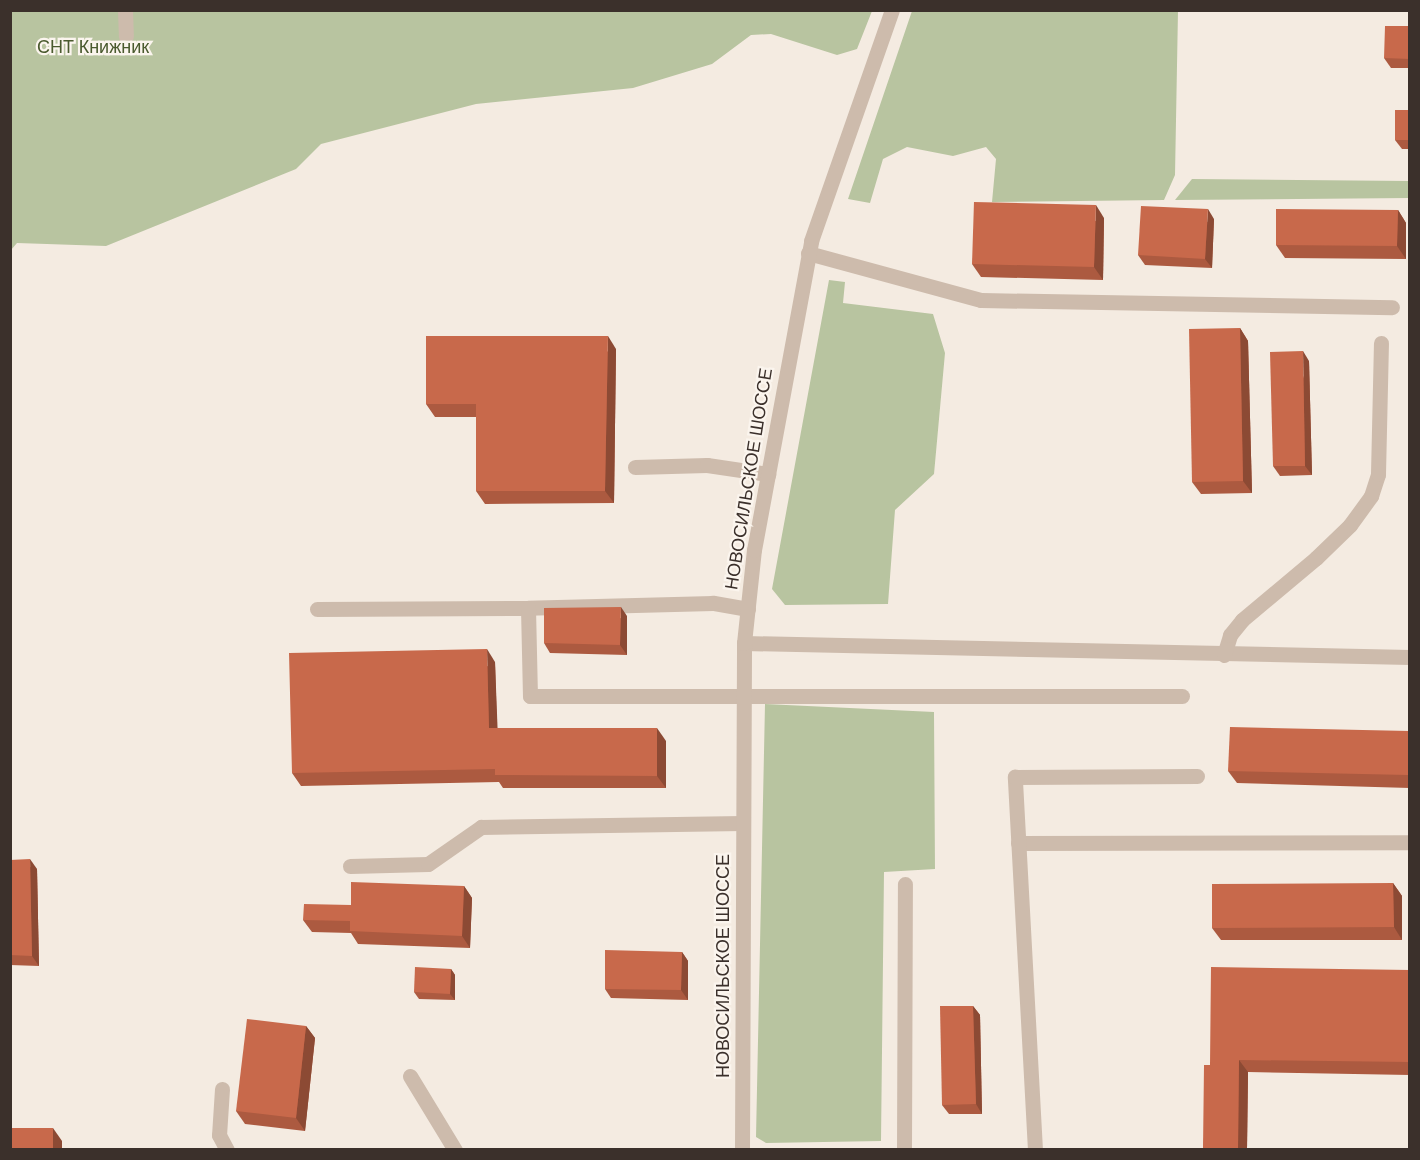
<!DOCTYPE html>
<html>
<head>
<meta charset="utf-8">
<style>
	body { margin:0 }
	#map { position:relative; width:1420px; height:1160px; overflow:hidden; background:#f4ebe1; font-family:"DM Sans",sans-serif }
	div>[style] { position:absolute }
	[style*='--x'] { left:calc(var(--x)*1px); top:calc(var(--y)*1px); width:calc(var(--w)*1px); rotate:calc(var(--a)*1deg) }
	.green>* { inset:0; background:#b8c4a0 }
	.minor>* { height:15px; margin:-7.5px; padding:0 7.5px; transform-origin:7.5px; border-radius:7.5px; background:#cdbbac }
	.wall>* { inset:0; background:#ac5a40 }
	.shaded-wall>* { inset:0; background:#8c4a34 }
	.building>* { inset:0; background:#c8694b }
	span { translate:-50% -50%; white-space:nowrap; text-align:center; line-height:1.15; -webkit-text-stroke:4.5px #fbf5ee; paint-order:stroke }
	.park-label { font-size:18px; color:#4a5a2e }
	.street-label { font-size:18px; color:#3b302b }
	.frame { position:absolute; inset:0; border:12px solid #3b302b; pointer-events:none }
</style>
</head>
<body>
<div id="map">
	<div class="green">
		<div style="clip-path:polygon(11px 11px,872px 11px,857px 49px,837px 55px,771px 34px,751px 35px,712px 64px,633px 88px,476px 104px,321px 144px,296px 169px,106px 246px,17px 243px,11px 250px)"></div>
		<div style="clip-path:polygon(912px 11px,1178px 11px,1175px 175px,1164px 200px,992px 202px,996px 159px,986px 147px,953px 156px,907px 147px,883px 159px,870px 203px,848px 199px)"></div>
		<div style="clip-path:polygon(1192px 179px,1409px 181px,1409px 198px,1175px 200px)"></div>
		<div style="clip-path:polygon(829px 280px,845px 282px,843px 303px,933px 314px,945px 353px,934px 474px,895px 510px,888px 604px,785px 605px,772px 589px)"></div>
		<div style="clip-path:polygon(765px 704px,934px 712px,935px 869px,884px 872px,881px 1141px,766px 1143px,756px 1137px)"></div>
	</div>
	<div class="minor">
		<div style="--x:125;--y:10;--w:26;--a:88"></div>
		<div style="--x:808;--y:253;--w:179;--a:15.2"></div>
		<div style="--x:981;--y:300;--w:411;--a:1"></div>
		<div style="--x:635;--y:467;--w:72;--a:-1.6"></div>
		<div style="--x:707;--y:465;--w:62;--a:8.4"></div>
		<div style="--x:317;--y:609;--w:211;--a:-0.3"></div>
		<div style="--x:748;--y:609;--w:36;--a:-170"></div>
		<div style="--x:713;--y:603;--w:185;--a:178.5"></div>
		<div style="--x:528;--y:608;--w:88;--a:88.7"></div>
		<div style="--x:530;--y:696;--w:652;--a:0"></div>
		<div style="--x:744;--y:643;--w:666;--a:1.2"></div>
		<div style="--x:1224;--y:655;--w:21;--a:-73"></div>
		<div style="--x:1230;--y:635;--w:19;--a:-51"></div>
		<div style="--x:1242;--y:620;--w:97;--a:-40"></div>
		<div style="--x:1316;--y:558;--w:47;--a:-44.1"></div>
		<div style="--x:1350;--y:525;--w:36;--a:-54"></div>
		<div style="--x:1371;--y:496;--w:23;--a:-72"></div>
		<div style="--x:1378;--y:474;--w:131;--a:-88.7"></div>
		<div style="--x:1018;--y:843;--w:392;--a:-0.1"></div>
		<div style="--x:350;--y:866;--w:78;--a:-1.5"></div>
		<div style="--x:428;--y:864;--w:65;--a:-34.9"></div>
		<div style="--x:481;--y:827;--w:262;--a:-0.9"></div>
		<div style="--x:410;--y:1076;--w:87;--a:58.7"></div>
		<div style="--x:222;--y:1089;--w:46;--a:93.7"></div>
		<div style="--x:219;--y:1135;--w:17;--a:62"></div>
		<div style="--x:742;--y:1150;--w:507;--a:-89.77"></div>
		<div style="--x:744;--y:643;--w:94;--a:-83.9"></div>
		<div style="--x:754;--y:550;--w:314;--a:-79.5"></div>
		<div style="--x:811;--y:241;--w:245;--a:-70.7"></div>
		<div style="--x:904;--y:1150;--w:266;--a:-89.8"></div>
		<div style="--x:1035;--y:1150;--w:374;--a:-93.1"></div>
		<div style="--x:1015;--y:777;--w:182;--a:-0.3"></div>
	</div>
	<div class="wall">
		<div style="clip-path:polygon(1410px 26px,1410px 68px,1391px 68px,1384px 58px)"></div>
		<div style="clip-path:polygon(1410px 110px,1410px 149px,1402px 149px,1395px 140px)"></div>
		<div style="clip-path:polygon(1398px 210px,1406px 223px,1406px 259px,1285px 258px,1276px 245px)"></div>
		<div style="clip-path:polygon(1104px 218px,1103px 280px,981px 277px,972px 264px)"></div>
		<div style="clip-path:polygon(1214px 219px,1212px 268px,1145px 265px,1138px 255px)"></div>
		<div style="clip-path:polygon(1240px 328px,1248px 341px,1252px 493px,1201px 494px,1192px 482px)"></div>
		<div style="clip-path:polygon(616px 349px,614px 503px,485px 504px,476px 491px,476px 417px,435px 417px,426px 404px)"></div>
		<div style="clip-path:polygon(1309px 361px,1312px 475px,1280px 476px,1273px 466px)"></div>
		<div style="clip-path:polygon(627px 616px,627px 655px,550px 653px,544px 643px)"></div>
		<div style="clip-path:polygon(495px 662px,497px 728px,666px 741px,666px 788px,503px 788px,499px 782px,301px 786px,292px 773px)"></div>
		<div style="clip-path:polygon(1410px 732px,1410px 788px,1237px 783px,1228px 771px)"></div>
		<div style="clip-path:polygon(10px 860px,37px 869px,39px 966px,10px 965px)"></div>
		<div style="clip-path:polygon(1393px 883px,1402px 896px,1402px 940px,1221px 940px,1212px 928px)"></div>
		<div style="clip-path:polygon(464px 886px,472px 898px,470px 948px,358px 944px,351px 933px,312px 932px,303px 920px,351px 905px)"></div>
		<div style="clip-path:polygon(682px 952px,688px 961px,688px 1000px,611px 998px,605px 989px)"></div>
		<div style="clip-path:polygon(451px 969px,455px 975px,455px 1000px,419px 999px,414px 992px)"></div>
		<div style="clip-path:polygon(1410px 970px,1410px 1075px,1248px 1072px,1247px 1149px,1203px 1149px,1210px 1065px)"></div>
		<div style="clip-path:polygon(973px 1006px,980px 1015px,982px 1114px,949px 1114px,942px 1105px)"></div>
		<div style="clip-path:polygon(306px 1026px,315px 1038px,305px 1131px,245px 1124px,236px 1111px)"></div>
	</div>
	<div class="shaded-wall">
		<div style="clip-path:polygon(1096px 205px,1104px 218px,1103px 280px,1094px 267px)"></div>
		<div style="clip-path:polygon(1208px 209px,1214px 219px,1212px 268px,1205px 259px)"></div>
		<div style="clip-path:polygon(1398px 210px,1406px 223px,1406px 259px,1397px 246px)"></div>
		<div style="clip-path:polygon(1240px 328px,1248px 341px,1252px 493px,1243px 481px)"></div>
		<div style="clip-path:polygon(608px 336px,616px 349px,614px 503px,605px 491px)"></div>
		<div style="clip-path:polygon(1303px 351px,1309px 361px,1312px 475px,1305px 466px)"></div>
		<div style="clip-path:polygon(621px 607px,627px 616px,627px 655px,620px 645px)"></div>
		<div style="clip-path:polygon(487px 649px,495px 662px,498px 740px,489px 728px)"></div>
		<div style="clip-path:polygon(657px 728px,666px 741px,666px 788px,657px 776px)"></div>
		<div style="clip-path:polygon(1410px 732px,1410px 777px,1408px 775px)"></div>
		<div style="clip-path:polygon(30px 859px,37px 869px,39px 966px,32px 956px)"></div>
		<div style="clip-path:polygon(1393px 883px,1402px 896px,1402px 940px,1394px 927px)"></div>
		<div style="clip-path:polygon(464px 886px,472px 898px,470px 948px,462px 936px)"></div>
		<div style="clip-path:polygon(682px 952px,688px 961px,688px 1000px,681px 990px)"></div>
		<div style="clip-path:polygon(451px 969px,455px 975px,455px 1000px,450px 994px)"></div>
		<div style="clip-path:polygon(973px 1006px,980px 1015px,982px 1114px,976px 1104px)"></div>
		<div style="clip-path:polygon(306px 1026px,315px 1038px,305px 1131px,296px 1118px)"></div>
		<div style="clip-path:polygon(1239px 1060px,1248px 1072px,1247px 1149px,1238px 1149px)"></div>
		<div style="clip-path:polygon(53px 1128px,62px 1141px,62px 1149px,53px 1149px)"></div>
	</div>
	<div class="building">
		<div style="clip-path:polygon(1385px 26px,1410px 26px,1410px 59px,1384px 58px)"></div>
		<div style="clip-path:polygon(1395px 110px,1410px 110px,1410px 140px,1395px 140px)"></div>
		<div style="clip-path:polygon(974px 202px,1096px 205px,1094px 267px,972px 264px)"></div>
		<div style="clip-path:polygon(1141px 206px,1208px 209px,1205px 259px,1138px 255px)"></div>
		<div style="clip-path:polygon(1276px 209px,1398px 210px,1397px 246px,1276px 245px)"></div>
		<div style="clip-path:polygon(1240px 328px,1243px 481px,1192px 482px,1189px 329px)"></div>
		<div style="clip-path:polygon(426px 336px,608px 336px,605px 491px,476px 491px,476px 404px,426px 404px)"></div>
		<div style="clip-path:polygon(1303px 351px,1305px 466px,1273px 466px,1270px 352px)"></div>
		<div style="clip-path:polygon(621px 607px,620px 645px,544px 643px,544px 608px)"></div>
		<div style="clip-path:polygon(487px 649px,489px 728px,657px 728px,657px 776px,495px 775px,495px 769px,292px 773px,289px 653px)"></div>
		<div style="clip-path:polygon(1230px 727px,1409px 731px,1408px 775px,1228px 771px)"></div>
		<div style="clip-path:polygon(30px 859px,32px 956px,10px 955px,10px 860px)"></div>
		<div style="clip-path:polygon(351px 882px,464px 886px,462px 936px,350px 931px,350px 921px,303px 920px,304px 904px,351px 905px)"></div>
		<div style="clip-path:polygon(1393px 883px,1394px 927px,1212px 928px,1212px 884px)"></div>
		<div style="clip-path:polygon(605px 950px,682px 952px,681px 990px,605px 989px)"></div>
		<div style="clip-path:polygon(415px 967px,451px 969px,450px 994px,414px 992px)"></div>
		<div style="clip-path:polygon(1211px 967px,1410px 970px,1410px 1062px,1239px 1060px,1238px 1149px,1203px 1149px,1204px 1065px,1210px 1065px)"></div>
		<div style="clip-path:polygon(940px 1006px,973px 1006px,976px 1104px,942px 1105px)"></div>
		<div style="clip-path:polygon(247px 1019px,306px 1026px,296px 1118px,236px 1111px)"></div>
		<div style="clip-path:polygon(10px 1128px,53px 1128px,53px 1149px,10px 1149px)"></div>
	</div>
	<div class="park-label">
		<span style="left:93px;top:47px">СНТ Книжник</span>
	</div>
	<div class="street-label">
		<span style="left:749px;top:479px;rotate:-81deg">НОВОСИЛЬСКОЕ ШОССЕ</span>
		<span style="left:723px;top:966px;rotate:-90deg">НОВОСИЛЬСКОЕ ШОССЕ</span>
	</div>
	<div class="frame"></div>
</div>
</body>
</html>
